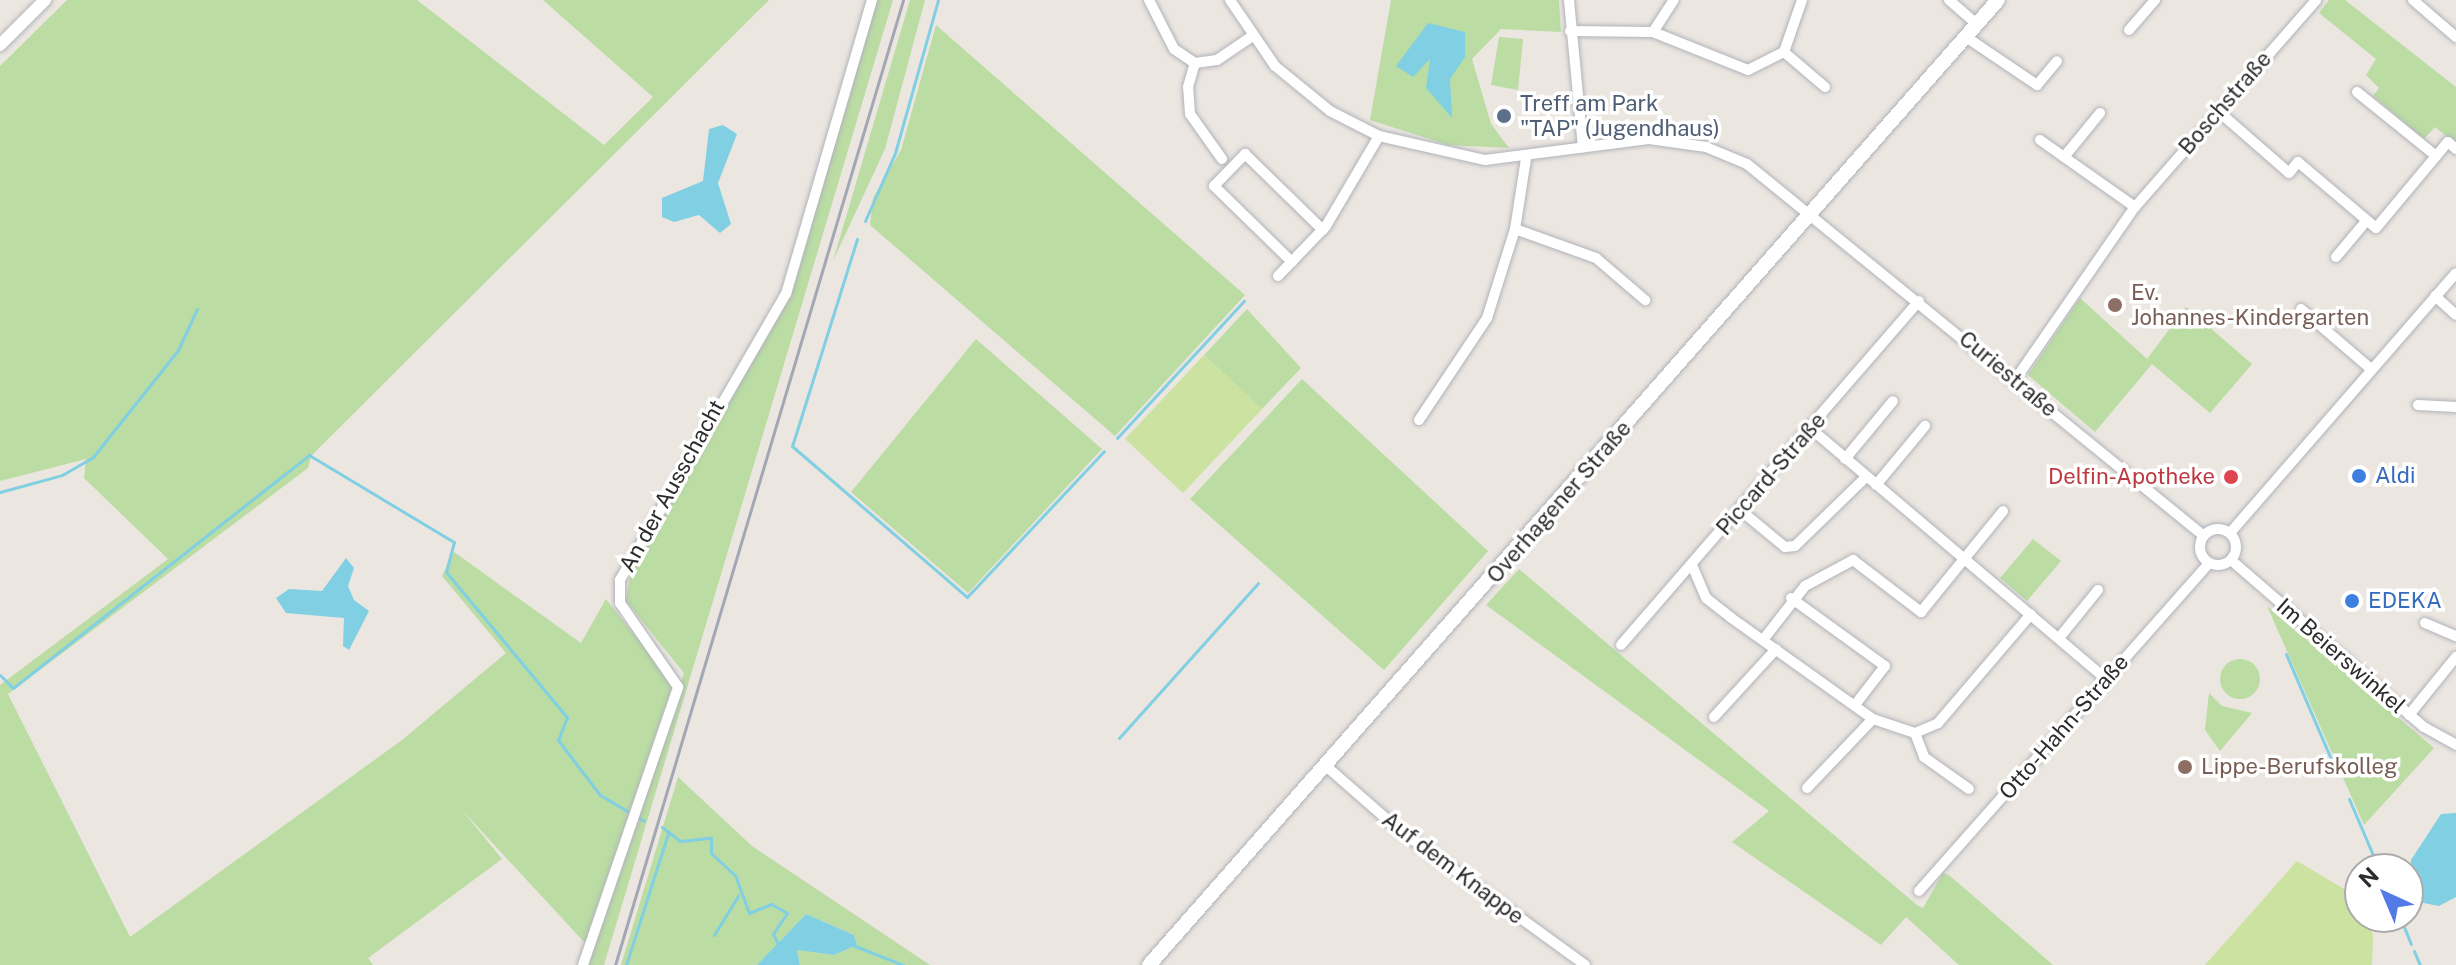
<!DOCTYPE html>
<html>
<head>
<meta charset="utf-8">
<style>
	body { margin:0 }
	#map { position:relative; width:2456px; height:965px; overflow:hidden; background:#ece6e0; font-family:"Public Sans",sans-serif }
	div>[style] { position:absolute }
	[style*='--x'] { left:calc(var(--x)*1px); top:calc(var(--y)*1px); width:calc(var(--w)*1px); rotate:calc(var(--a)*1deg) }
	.green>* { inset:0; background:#bbdca3 }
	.round { border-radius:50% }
	.pitch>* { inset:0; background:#cbe2a0 }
	.water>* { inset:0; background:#80cfe2 }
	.stream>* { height:3px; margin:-1.5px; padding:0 1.5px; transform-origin:1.5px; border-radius:1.5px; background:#80cfe2 }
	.roads { filter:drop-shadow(0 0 2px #b0b3bb) drop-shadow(0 0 2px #b0b3bb) }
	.minor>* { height:10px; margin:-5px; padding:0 5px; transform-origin:5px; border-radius:5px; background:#fff }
	.minor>.ring { margin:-5px; padding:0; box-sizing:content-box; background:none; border:10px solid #fff; border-radius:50% }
	.tertiary>* { height:12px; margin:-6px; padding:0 6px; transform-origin:6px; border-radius:6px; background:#fff }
	.secondary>* { height:14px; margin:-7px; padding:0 7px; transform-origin:7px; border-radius:7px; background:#fff }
	.rail>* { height:3px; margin:-1.5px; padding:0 1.5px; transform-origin:1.5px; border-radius:1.5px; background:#a3a7b4 }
	.dots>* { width:22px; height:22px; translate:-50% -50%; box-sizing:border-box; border:4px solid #fff; border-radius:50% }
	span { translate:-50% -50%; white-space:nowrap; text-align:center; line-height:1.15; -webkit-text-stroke:7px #fff; paint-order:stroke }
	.service-label { font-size:22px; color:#4e5e75 }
	.left { translate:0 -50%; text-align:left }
	.street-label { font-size:22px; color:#2c2c2c }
	.education-label { font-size:22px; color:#785e54 }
	.shop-label { font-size:22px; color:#366cbe }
	.health-label { font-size:22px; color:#be3a42 }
	.right { translate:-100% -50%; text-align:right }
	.north { position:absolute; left:2344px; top:853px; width:80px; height:80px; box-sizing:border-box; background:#fff; border:2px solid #ababab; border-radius:50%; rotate:316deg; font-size:22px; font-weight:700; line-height:32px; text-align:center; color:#2c2c2c }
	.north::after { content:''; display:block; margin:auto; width:28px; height:36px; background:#537ae6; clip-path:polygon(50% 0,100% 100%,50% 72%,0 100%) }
</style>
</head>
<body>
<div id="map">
	<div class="green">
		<div style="clip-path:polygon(67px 0,417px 0,604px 145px,653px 97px,543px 0,769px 0,311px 456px,308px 468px,8px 694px,130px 937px,402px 740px,506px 653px,442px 576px,454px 552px,581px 643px,606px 599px,673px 684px,585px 943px,462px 810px,502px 859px,368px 958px,373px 965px,0 965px,0 685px,168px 559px,84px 478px,86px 459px,0 481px,0 66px)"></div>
		<div style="clip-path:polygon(877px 0,893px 0,604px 965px,588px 965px,684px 673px,626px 601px,630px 577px,790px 296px)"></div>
		<div style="clip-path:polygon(910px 0,925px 0,885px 149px,833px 261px)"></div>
		<div style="clip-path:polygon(1391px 0,1559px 0,1561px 32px,1501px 29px,1472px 59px,1491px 124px,1509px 148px,1448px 145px,1370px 120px)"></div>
		<div style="clip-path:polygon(2329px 0,2345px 0,2456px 87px,2456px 144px,2435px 127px,2424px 139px,2373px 96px,2379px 88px,2366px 75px,2376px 59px,2319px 13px)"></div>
		<div style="clip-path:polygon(936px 25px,1245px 295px,1115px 436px,870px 225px,873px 198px,901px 150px)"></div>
		<div style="clip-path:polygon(1499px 37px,1523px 39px,1518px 90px,1491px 85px)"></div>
		<div style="clip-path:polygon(2080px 298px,2147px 359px,2186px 307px,2252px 364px,2210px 413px,2152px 364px,2095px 432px,2028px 375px)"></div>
		<div style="clip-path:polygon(1247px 309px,1301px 368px,1262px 409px,1204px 355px)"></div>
		<div style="clip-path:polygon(976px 339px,1102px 449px,968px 593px,851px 492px)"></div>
		<div style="clip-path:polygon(1302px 379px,1488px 551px,1384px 670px,1190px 499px)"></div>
		<div style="clip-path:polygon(2033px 539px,2061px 561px,2027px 601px,2000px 578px)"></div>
		<div style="clip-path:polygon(1519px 569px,1917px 905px,1923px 908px,1943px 873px,1949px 875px,2053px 965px,1959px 965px,1906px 917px,1881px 945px,1732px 842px,1769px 811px,1486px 605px)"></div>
		<div style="clip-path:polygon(2267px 606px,2434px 748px,2364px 825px)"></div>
		<div class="round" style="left:2220px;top:659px;width:40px;height:40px"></div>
		<div style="clip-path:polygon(2209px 693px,2222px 706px,2252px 713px,2220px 751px,2205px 730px)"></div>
		<div style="clip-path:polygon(678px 777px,752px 846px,930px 965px,800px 965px,797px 950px,834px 955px,855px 946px,854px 935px,806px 914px,757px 965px,621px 965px)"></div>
	</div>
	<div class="pitch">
		<div style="clip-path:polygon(1204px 355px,1262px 409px,1183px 493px,1125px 439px)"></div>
		<div style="clip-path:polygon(2297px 861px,2354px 895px,2373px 935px,2372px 965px,2205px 965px)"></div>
	</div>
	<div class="water">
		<div style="clip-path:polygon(1428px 23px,1465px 32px,1465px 57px,1450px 79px,1452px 118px,1426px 88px,1430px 59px,1413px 77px,1396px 66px)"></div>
		<div style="clip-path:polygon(723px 125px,737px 134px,718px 183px,731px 224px,720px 233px,699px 215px,674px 222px,662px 217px,662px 198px,703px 181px,709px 129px)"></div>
		<div style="clip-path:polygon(346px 558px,354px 568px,348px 586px,354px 600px,369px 611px,349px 650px,343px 646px,344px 618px,286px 613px,276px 598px,289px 589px,322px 591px)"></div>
		<div style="clip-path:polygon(2456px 813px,2456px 897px,2439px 906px,2408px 900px,2411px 860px,2441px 814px)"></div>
		<div style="clip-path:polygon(806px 914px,854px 935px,857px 945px,834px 955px,797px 950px,800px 965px,757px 965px)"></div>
	</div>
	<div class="stream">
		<div style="--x:865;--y:221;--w:74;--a:-66.2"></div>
		<div style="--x:895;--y:153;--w:159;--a:-74.3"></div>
		<div style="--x:857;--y:239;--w:217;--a:107.4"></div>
		<div style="--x:792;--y:446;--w:231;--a:40.8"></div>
		<div style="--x:967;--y:597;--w:200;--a:-46.8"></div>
		<div style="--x:1117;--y:438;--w:187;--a:-47.2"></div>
		<div style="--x:0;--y:492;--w:64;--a:-15.3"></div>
		<div style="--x:62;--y:475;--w:36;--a:-30"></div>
		<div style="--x:93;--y:457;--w:137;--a:-51.5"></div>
		<div style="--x:178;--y:350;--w:45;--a:-65.1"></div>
		<div style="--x:2286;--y:654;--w:122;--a:66.8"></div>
		<div style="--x:0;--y:675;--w:18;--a:45"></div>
		<div style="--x:13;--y:688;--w:377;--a:-38.2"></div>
		<div style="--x:309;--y:455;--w:169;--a:31"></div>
		<div style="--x:454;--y:542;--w:31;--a:105"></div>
		<div style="--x:446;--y:572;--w:189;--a:50.2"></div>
		<div style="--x:567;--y:717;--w:25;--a:111"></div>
		<div style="--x:558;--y:740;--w:69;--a:52.6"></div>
		<div style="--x:600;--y:795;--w:51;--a:30.6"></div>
		<div style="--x:1119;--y:738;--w:208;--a:-48.1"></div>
		<div style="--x:2349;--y:799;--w:76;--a:66.8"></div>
		<div style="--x:662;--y:827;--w:23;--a:38"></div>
		<div style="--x:680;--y:841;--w:31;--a:-6"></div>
		<div style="--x:711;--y:838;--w:15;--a:90"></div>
		<div style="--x:711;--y:853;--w:33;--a:43"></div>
		<div style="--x:735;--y:875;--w:40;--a:69.8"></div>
		<div style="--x:749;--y:913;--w:24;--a:-22"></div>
		<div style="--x:771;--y:904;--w:18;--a:29"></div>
		<div style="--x:787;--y:913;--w:25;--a:124"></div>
		<div style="--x:773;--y:934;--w:9;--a:63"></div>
		<div style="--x:2400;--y:917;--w:29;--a:68"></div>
		<div style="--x:714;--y:935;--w:46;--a:-58.4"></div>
		<div style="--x:855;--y:946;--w:52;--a:21.6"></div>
		<div style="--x:2414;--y:951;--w:15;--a:67"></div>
		<div style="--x:626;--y:965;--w:139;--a:-72.3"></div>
	</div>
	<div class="roads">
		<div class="minor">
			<div style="--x:1149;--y:0;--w:55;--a:63"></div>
			<div style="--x:1174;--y:49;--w:25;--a:34"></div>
			<div style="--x:1230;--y:0;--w:80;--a:55.7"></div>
			<div style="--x:1275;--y:66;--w:71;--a:39.3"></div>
			<div style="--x:1330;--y:111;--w:55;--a:27"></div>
			<div style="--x:1379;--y:136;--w:109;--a:12.8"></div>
			<div style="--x:1485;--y:160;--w:165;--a:-7.3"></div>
			<div style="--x:1649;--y:139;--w:58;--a:8"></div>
			<div style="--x:1706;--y:147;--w:44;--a:22.5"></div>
			<div style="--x:1747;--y:164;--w:589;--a:39.15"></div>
			<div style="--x:1569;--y:0;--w:148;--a:84.6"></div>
			<div style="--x:1949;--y:0;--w:37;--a:41"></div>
			<div style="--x:2413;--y:0;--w:57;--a:40.7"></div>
			<div style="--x:2129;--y:30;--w:40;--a:-49"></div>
			<div style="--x:1570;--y:31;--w:83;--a:0.7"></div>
			<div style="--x:1653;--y:32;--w:38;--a:-57"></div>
			<div style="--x:1653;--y:32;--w:102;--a:21.8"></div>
			<div style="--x:1748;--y:70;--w:40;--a:-26.6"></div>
			<div style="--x:1784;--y:52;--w:55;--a:-70.9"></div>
			<div style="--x:1966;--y:37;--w:86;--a:34.1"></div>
			<div style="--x:2037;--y:85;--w:31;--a:-50"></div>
			<div style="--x:1784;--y:52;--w:54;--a:40.5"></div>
			<div style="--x:2357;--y:92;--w:102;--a:39"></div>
			<div style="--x:2218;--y:111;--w:94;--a:41.1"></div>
			<div style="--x:2289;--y:173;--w:14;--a:-51"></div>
			<div style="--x:2298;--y:162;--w:102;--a:40.2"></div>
			<div style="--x:2376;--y:228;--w:112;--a:-50.1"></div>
			<div style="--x:2448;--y:142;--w:11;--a:41"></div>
			<div style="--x:2040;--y:140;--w:116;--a:35.2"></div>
			<div style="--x:2064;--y:157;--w:57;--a:-50.7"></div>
			<div style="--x:1222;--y:159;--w:55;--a:-125.4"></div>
			<div style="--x:1190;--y:114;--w:27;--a:-94"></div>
			<div style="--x:1188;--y:87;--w:25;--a:-74"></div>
			<div style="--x:1195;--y:63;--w:22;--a:-8"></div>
			<div style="--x:1217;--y:60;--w:41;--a:-34.1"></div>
			<div style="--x:1515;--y:229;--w:86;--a:19.7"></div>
			<div style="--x:1596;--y:258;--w:65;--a:40.6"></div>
			<div style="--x:2336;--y:257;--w:48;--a:-50"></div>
			<div style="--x:1292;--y:262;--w:109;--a:-135.7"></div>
			<div style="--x:1214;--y:186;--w:45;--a:-45.9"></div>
			<div style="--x:1245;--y:154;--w:109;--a:44.3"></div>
			<div style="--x:1278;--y:276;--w:69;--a:-46.2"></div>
			<div style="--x:1326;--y:226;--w:104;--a:-59.5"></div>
			<div style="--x:2435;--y:296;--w:28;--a:42"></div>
			<div style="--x:2301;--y:309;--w:92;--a:40.6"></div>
			<div style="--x:2015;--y:380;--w:211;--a:-55.3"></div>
			<div style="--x:2135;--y:207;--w:275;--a:-48.8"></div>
			<div style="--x:2418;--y:405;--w:38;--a:3"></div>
			<div style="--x:1419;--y:420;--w:123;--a:-56.3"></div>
			<div style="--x:1487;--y:318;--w:93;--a:-72.5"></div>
			<div style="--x:1515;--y:229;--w:71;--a:-81.1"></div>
			<div style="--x:1810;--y:428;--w:390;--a:40.3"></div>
			<div style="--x:1845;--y:459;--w:75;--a:-50.4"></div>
			<div style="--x:1876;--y:485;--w:77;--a:-50.3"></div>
			<div style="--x:1739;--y:509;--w:60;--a:39.6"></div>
			<div style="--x:1785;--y:547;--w:10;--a:-6"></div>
			<div style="--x:1795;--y:546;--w:99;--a:-44.2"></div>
			<div class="ring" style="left:2200px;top:529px;width:26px;height:26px"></div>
			<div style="--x:2230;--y:533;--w:344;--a:-49"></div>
			<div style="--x:2231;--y:560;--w:255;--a:40.9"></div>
			<div style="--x:2424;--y:727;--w:37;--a:29"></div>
			<div style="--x:1692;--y:565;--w:36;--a:67"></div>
			<div style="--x:1706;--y:598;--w:31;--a:38"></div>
			<div style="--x:1730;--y:617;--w:176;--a:35.5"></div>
			<div style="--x:1873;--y:719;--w:44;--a:18.4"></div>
			<div style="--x:1915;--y:733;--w:26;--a:69"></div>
			<div style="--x:1924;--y:757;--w:55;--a:35.4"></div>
			<div style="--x:1791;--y:598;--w:116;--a:35.9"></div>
			<div style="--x:1885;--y:666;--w:49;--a:127.6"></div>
			<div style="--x:2425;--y:623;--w:34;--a:23"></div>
			<div style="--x:2059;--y:638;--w:62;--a:-50.9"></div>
			<div style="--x:1763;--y:640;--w:68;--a:-52.1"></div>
			<div style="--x:1805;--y:586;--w:55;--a:-28.4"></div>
			<div style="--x:1853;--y:560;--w:86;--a:37.4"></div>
			<div style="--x:1921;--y:612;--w:130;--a:-50.9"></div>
			<div style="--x:1621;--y:645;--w:455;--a:-49.1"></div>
			<div style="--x:2409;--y:715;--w:75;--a:-51"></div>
			<div style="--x:1714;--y:717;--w:92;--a:-47.6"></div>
			<div style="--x:1915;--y:733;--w:25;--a:-23"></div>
			<div style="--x:1938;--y:723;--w:143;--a:-49.5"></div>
			<div style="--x:1326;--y:766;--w:96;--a:41.2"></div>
			<div style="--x:1398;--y:829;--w:231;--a:36"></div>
			<div style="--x:1807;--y:788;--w:95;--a:-46.3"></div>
			<div style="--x:1919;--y:891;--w:438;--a:-48.5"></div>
			<div style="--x:583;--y:965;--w:294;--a:-71.1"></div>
			<div style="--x:678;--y:687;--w:102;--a:-124.6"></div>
			<div style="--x:620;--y:603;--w:23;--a:-90"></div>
			<div style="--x:620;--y:580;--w:331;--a:-59.9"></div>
			<div style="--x:786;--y:294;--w:306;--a:-73.7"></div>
		</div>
		<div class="tertiary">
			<div style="--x:0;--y:45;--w:64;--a:-45"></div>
		</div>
		<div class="secondary">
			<div style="--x:1149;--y:965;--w:1285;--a:-48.66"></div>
		</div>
	</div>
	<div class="rail">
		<div style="--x:615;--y:965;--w:1007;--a:-73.38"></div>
	</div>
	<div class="dots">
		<div style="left:1504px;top:116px;background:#5c6f8a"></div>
		<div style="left:2115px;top:305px;background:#8d6e63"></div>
		<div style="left:2359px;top:476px;background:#3f7fe0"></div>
		<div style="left:2231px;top:477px;background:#e0444e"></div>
		<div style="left:2352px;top:601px;background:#3f7fe0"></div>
		<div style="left:2185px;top:767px;background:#8d6e63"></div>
	</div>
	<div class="service-label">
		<span class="left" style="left:1520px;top:116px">Treff am Park<br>"TAP" (Jugendhaus)</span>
	</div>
	<div class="street-label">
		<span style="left:2225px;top:103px;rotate:-49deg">Boschstraße</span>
		<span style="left:2008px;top:374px;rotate:40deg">Curiestraße</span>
		<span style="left:1771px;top:474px;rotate:-49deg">Piccard-Straße</span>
		<span style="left:672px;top:486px;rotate:-61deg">An der Ausschacht</span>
		<span style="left:1559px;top:502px;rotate:-49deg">Overhagener Straße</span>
		<span style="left:2341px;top:656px;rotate:41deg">Im Beierswinkel</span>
		<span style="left:2064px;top:727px;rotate:-49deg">Otto-Hahn-Straße</span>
		<span style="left:1453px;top:868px;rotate:37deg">Auf dem Knappe</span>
	</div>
	<div class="education-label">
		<span class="left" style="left:2131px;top:305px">Ev.<br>Johannes-Kindergarten</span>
		<span class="left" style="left:2201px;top:767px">Lippe-Berufskolleg</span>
	</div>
	<div class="shop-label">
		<span class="left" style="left:2375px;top:476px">Aldi</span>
		<span class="left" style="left:2368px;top:601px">EDEKA</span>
	</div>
	<div class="health-label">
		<span class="right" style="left:2215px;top:477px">Delfin-Apotheke</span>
	</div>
	<div class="north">N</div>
</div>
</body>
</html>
